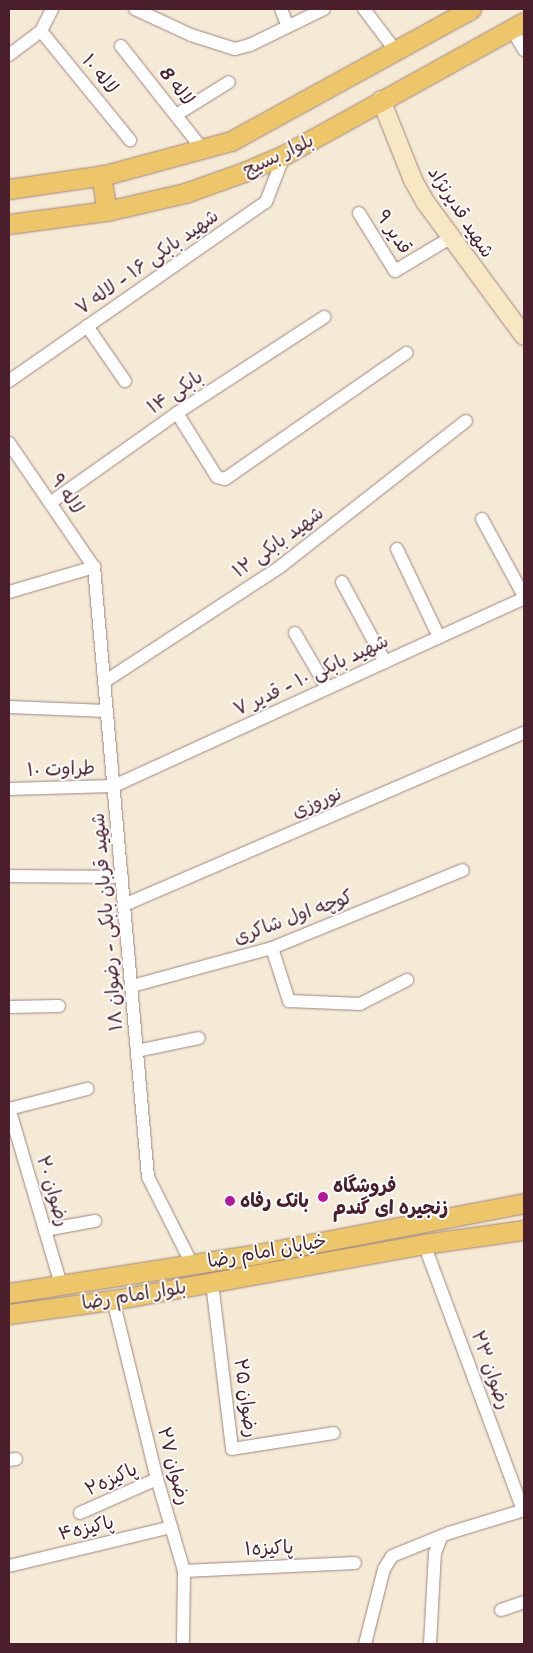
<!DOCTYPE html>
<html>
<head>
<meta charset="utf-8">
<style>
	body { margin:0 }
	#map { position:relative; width:533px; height:1653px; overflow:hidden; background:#f5ead5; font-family:Sriracha,"Playpen Sans Arabic",sans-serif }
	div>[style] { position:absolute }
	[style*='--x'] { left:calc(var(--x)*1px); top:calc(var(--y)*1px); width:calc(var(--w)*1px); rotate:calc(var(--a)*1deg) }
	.roads { filter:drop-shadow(0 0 1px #a08480) drop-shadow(0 0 1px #a08480) }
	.street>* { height:12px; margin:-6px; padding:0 6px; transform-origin:6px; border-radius:6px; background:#fff }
	.secondary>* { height:18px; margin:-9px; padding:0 9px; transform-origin:9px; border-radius:9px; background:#f7e8c3 }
	.primary>* { height:19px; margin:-9.5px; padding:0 9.5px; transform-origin:9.5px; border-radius:9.5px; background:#ecc669 }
	.dots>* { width:14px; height:14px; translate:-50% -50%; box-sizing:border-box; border:2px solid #fff; border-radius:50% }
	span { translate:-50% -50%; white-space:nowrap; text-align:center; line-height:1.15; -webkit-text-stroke:4px #fff; paint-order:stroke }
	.street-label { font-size:19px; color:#4a1f2b }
	.poi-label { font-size:19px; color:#4a1f2b; font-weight:700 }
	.left { translate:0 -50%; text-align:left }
	.frame { position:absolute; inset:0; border:10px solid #4a1f2b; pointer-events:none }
</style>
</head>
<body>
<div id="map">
	<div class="roads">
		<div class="street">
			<div style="--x:135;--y:9;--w:62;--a:24.9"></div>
			<div style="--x:191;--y:35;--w:46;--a:17.7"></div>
			<div style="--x:235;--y:49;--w:16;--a:-15"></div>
			<div style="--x:250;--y:45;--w:82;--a:-25.9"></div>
			<div style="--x:281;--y:9;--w:18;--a:68"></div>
			<div style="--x:364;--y:9;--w:51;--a:52.9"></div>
			<div style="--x:511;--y:28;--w:26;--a:59"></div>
			<div style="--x:41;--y:31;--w:141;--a:50.8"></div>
			<div style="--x:121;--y:46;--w:132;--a:51.7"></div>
			<div style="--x:9;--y:55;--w:40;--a:-37"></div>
			<div style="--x:41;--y:31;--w:25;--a:-63"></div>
			<div style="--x:176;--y:115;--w:62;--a:-31.9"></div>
			<div style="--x:359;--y:213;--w:68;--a:58.2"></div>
			<div style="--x:395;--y:271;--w:64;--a:-31"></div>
			<div style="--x:87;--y:326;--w:67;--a:55.4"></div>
			<div style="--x:9;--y:381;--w:313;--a:-34.9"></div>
			<div style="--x:266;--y:202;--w:50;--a:-69"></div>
			<div style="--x:177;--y:413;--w:75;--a:58"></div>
			<div style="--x:217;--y:477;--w:8;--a:14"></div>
			<div style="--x:225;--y:479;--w:221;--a:-34.8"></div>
			<div style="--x:9;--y:443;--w:150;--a:55.6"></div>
			<div style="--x:94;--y:567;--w:612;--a:84.94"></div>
			<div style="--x:148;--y:1177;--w:97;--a:63.2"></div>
			<div style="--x:50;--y:503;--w:156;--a:-35.3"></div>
			<div style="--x:177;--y:413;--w:176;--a:-33.1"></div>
			<div style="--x:482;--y:519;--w:88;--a:61.4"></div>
			<div style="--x:397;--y:549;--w:98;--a:64.5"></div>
			<div style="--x:342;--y:582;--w:91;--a:61.7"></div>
			<div style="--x:9;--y:592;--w:89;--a:-16.4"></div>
			<div style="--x:295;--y:633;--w:64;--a:59.8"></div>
			<div style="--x:104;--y:682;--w:212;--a:-33.2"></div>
			<div style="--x:281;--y:566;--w:235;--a:-38.1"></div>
			<div style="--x:9;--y:707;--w:98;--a:2.3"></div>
			<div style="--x:9;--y:789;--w:105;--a:-1.6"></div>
			<div style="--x:114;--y:786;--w:451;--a:-24.6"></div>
			<div style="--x:9;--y:876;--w:113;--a:0.5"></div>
			<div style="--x:124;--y:905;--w:435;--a:-23.3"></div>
			<div style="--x:272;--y:948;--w:56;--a:72.2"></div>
			<div style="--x:289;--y:1001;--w:71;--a:2.4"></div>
			<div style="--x:360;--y:1004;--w:53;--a:-27.1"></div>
			<div style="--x:132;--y:986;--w:145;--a:-15.2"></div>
			<div style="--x:272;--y:948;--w:206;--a:-22.2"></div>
			<div style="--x:9;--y:1007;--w:50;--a:-1.1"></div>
			<div style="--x:137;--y:1051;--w:63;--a:-11.8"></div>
			<div style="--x:9;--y:1108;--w:184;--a:73.6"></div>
			<div style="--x:9;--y:1109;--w:81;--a:-14.4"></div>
			<div style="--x:45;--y:1230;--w:51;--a:-10.2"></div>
			<div style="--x:424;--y:1244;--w:284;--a:69.6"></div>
			<div style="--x:212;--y:1283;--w:167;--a:83.1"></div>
			<div style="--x:232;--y:1449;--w:103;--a:-8.9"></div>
			<div style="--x:113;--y:1300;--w:184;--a:76.2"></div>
			<div style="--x:157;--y:1479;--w:96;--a:73.6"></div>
			<div style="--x:184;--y:1571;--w:73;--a:90.8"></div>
			<div style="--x:9;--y:1460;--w:7;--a:-8"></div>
			<div style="--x:80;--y:1513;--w:84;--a:-23.8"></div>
			<div style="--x:9;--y:1566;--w:167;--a:-13.5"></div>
			<div style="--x:184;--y:1571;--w:171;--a:-2.7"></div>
			<div style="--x:501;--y:1610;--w:24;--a:-19"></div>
			<div style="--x:365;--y:1644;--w:77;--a:-75.8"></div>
			<div style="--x:384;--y:1569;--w:15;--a:-58"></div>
			<div style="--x:392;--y:1556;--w:61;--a:-22"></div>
			<div style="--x:449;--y:1533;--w:78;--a:-17"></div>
			<div style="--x:430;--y:1644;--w:91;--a:-86.9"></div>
			<div style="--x:435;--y:1553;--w:17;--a:-69"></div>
		</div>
		<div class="secondary">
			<div style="--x:381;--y:100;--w:86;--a:68.2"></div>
			<div style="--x:413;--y:180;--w:26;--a:61"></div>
			<div style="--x:426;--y:203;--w:165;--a:53.6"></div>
		</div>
		<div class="primary">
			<div style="--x:101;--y:175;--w:36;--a:81"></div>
			<div style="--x:9;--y:189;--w:97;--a:-8.3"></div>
			<div style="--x:105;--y:175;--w:131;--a:-15.1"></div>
			<div style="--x:231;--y:141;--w:274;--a:-28.8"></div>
			<div style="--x:9;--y:224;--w:99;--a:-7.6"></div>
			<div style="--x:107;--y:211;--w:80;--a:-13"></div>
			<div style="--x:185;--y:193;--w:63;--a:-19.6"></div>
			<div style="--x:244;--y:172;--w:43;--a:-23"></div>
			<div style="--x:284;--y:155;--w:274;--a:-29"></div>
			<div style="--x:9;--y:1293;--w:257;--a:-8.9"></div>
			<div style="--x:263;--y:1253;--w:266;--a:-10.8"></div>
			<div style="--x:9;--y:1314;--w:105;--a:-7.7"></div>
			<div style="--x:113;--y:1300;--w:316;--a:-10.2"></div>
			<div style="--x:424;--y:1244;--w:101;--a:-8"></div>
		</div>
	</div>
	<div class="dots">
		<div style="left:323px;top:1197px;background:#b5179e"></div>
		<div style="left:230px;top:1201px;background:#b5179e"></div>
	</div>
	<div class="street-label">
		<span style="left:100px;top:74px;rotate:51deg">لاله ۱۰</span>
		<span style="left:177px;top:86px;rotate:52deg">لاله 8</span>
		<span style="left:278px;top:155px;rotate:-25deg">بلوار بسیج</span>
		<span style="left:461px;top:212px;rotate:57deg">شهید قدیرنژاد</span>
		<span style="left:394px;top:232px;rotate:57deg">قدیر ۹</span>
		<span style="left:147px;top:262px;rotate:-35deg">شهید بابکی ۱۶ - لاله ۷</span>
		<span style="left:175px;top:392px;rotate:-34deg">بابکی ۱۴</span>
		<span style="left:67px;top:494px;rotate:56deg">لاله ۹</span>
		<span style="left:278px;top:542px;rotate:-36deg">شهید بابکی ۱۲</span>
		<span style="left:311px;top:675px;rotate:-25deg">شهید بابکی ۱۰ - قدیر ۷</span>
		<span style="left:61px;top:769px;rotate:-2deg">طراوت ۱۰</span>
		<span style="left:317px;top:802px;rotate:-23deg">نوروزی</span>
		<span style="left:293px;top:917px;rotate:-20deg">کوچه اول شاکری</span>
		<span style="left:107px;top:922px;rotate:-95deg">شهید قربان بابکی - رضوان ۱۸</span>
		<span style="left:53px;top:1191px;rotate:73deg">رضوان ۲۰</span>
		<span style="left:267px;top:1251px;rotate:-10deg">خیابان امام رضا</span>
		<span style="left:134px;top:1295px;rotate:-9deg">بلوار امام رضا</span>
		<span style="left:491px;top:1370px;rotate:70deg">رضوان ۲۳</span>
		<span style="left:246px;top:1398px;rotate:82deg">رضوان ۲۵</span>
		<span style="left:174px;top:1466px;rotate:75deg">رضوان ۲۷</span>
		<span style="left:111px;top:1479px;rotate:-24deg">پاکیزه۲</span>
		<span style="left:86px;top:1528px;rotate:-13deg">پاکیزه۴</span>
		<span style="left:269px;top:1548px;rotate:-2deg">پاکیزه۱</span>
	</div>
	<div class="poi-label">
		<span class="left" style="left:333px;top:1197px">فروشگاه<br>زنجیره ای گندم</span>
		<span class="left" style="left:240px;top:1201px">بانک رفاه</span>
	</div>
	<div class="frame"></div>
</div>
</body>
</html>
